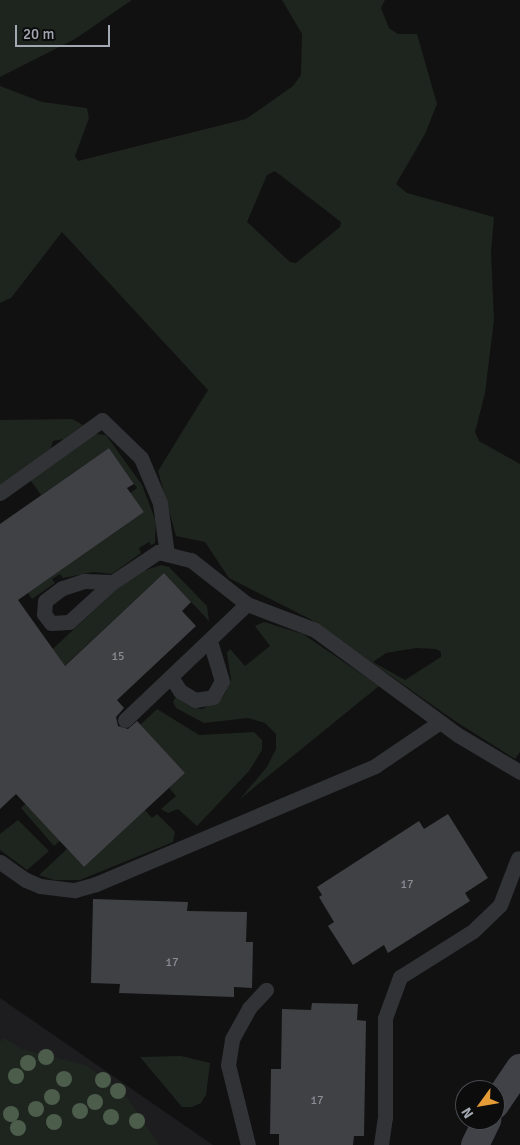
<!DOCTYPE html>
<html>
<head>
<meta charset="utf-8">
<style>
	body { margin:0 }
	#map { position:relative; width:520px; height:1145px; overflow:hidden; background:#111112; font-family:Signika,sans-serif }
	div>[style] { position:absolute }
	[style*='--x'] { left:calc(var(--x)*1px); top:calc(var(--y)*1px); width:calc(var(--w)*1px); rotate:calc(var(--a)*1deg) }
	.built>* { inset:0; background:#1d1d1f }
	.green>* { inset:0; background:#1e251e }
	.building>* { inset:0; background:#404145 }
	.lane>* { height:15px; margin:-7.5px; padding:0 7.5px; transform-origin:7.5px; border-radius:7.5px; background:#323337 }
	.secondary>* { height:28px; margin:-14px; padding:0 14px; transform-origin:14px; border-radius:14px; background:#404247 }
	.trees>* { width:16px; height:16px; margin:-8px; border-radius:50%; background:#4c5d4c }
	span { translate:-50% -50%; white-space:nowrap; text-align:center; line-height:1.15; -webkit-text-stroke:4px #0c0c0d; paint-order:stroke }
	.number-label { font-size:12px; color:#8a8f97 }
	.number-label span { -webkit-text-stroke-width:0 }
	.north { position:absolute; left:455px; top:1080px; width:50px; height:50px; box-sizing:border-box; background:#0c0c0d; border:1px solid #484b4f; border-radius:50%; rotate:238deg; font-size:14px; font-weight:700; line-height:20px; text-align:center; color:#a3a9b2 }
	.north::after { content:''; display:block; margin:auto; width:18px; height:22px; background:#e59c37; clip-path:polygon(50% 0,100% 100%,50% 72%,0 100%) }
	.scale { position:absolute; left:15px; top:25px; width:95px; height:22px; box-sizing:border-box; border:2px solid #a3a9b2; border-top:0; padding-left:6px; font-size:15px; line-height:18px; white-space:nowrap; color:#a3a9b2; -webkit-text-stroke:4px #0c0c0d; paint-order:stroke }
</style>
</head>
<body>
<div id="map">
	<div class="built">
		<div style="clip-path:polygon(0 998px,213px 1145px,0 1145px)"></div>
	</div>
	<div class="green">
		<div style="clip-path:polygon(0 0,132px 0,75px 39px,0 77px)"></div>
		<div style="clip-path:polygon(evenodd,282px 0,385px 0,381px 8px,389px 28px,398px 34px,417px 34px,437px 104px,425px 134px,396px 184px,407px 193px,494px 217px,491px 252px,494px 320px,485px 393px,475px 432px,479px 441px,520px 464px,520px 752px,515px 759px,455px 721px,310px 619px,229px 578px,205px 542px,176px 536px,158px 471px,208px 390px,62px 232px,11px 298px,0 303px,0 86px,42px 102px,87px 108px,89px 118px,75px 156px,78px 161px,246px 119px,293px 86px,301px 75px,302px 34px,282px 0,275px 171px,341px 222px,340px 227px,296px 263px,290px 262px,247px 222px,267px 175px,275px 171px,282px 0,416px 648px,436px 649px,441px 652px,441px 657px,405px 680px,373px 662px,386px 653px,416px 648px)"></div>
		<div style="clip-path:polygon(72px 419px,83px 425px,64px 439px,53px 441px,50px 451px,0 486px,0 420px)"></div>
		<div style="clip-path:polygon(95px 434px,106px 435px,142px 485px,156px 522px,155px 543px,151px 545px,149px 542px,139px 548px,141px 553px,112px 574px,94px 572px,63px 578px,60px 574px,52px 579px,55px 583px,32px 599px,28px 593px,144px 512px,130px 493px,137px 488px,109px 448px,41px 495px,31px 481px,31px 478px)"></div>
		<div style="clip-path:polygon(161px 565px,169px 567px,207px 606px,209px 621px,164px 573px,58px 672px,44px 657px,115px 591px,140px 572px)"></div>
		<div style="clip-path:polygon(264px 622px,303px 634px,379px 686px,240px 799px,267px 767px,276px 749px,276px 734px,265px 723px,248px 718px,204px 723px,176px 708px,173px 702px,176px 697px,191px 707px,202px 709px,223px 697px,231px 680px,227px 653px,230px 649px,245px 666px,270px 646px,255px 626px)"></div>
		<div style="clip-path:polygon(157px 709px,199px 735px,254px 732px,262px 740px,262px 750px,249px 771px,197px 826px,178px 809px,168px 813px,161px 809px,176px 796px,169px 788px,185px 773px,140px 725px)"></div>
		<div style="clip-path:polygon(44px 786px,60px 841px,54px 846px,21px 808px)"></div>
		<div style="clip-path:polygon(145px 810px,152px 818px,157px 814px,175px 832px,173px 842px,80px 880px,54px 880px,39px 875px,67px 849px,84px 867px)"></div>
		<div style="clip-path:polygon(18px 820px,49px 851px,27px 870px,0 850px,0 834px)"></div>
		<div style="clip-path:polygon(4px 1038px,22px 1049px,85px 1065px,121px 1089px,159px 1145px,0 1145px,0 1042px)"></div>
		<div style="clip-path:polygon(181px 1056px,210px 1063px,206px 1095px,201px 1103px,192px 1107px,182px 1107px,140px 1057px)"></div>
	</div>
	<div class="building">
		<div style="clip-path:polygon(109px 448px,134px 484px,127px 488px,144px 512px,18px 600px,65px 666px,164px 573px,191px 602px,182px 611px,196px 626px,117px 700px,124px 708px,116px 717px,118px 726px,128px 729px,137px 721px,185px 773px,84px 867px,16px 794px,0 809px,0 524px)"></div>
		<div style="clip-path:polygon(448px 814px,488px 878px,465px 893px,470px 901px,388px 953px,384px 945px,353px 965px,328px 926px,334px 922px,319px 897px,322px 895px,317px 887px,419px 821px,424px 829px)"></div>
		<div style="clip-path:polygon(93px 899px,188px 902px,187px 911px,247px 912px,246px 942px,253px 942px,252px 988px,234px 987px,234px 997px,119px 993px,120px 984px,91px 983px)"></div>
		<div style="clip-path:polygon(312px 1003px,358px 1004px,357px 1020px,366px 1021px,364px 1136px,354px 1136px,353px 1145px,279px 1145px,279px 1134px,270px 1134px,271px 1069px,281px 1069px,282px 1009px,311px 1010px)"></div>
	</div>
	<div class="lane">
		<div style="--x:0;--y:493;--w:125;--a:-35.6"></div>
		<div style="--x:102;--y:420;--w:54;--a:44.3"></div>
		<div style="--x:141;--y:458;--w:49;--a:67.1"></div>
		<div style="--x:160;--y:503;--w:51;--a:82.2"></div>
		<div style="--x:113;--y:582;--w:29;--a:-178"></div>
		<div style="--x:84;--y:581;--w:23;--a:162"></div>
		<div style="--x:62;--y:588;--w:21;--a:143"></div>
		<div style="--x:45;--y:601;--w:13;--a:94"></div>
		<div style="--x:44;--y:614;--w:11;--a:52"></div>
		<div style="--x:51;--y:623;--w:18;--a:-3"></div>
		<div style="--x:69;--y:622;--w:59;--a:-42.3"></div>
		<div style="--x:113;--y:582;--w:54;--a:-33.7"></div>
		<div style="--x:158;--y:552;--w:34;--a:14"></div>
		<div style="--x:191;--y:560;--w:71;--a:38.2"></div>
		<div style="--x:247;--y:604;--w:73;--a:20.9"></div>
		<div style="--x:315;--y:630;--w:177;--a:36.3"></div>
		<div style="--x:458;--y:735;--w:72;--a:30.8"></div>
		<div style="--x:171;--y:677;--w:17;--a:57"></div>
		<div style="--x:180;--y:691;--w:17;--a:31"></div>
		<div style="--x:195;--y:700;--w:18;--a:-9"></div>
		<div style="--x:213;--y:697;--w:18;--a:-61"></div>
		<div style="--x:222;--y:681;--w:42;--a:-106.7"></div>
		<div style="--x:125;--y:720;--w:168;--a:-43.6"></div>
		<div style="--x:0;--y:862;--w:32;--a:35"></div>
		<div style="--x:26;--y:880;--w:15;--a:23"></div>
		<div style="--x:40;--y:886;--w:35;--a:7"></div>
		<div style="--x:75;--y:890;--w:22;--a:-16"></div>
		<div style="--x:96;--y:884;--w:303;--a:-22.9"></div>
		<div style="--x:375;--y:766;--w:78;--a:-34.1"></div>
		<div style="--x:248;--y:1145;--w:82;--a:-104"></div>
		<div style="--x:228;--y:1065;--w:26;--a:-81"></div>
		<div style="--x:232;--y:1039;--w:35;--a:-61"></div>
		<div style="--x:249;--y:1008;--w:25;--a:-47"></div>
		<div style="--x:381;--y:1145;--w:27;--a:-82"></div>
		<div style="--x:385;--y:1118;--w:100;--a:-90"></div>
		<div style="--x:385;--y:1018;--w:44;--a:-69.9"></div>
		<div style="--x:400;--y:977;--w:86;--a:-32.2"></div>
		<div style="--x:473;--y:931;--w:37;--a:-44"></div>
		<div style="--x:500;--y:905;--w:50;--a:-69"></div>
	</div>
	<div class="secondary">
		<div style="--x:495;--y:1105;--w:45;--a:-56"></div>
		<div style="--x:475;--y:1145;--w:28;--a:-64"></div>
	</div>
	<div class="trees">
		<div style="left:46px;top:1057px"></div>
		<div style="left:28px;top:1063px"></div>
		<div style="left:16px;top:1076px"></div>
		<div style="left:64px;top:1079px"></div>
		<div style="left:103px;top:1080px"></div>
		<div style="left:118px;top:1091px"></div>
		<div style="left:52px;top:1097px"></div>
		<div style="left:95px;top:1102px"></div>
		<div style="left:36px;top:1109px"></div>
		<div style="left:80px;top:1111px"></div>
		<div style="left:11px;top:1114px"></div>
		<div style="left:111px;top:1117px"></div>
		<div style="left:137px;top:1121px"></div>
		<div style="left:54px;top:1122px"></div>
		<div style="left:18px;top:1128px"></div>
	</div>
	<div class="number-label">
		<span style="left:118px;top:657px">15</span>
		<span style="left:407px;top:885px">17</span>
		<span style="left:172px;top:963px">17</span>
		<span style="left:317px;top:1101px">17</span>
	</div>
	<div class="north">N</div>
	<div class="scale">20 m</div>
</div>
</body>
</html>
